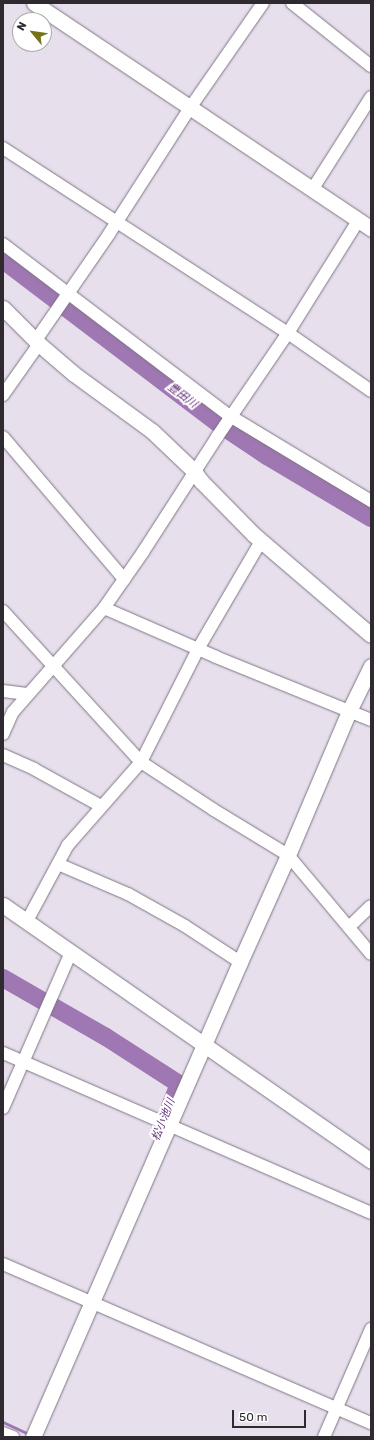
<!DOCTYPE html>
<html>
<head>
<meta charset="utf-8">
<style>
	body { margin:0 }
	#map { position:relative; width:374px; height:1440px; overflow:hidden; background:#e8dfed; font-family:Rubik,"Noto Sans JP",sans-serif }
	div>[style] { position:absolute }
	[style*='--x'] { left:calc(var(--x)*1px); top:calc(var(--y)*1px); width:calc(var(--w)*1px); rotate:calc(var(--a)*1deg) }
	.stream>* { height:3px; margin:-1.5px; padding:0 1.5px; transform-origin:1.5px; border-radius:1.5px; background:#9f77b2 }
	.river>* { height:18px; margin:-9px; padding:0 9px; transform-origin:9px; border-radius:9px; background:#9f77b2 }
	.roads { filter:drop-shadow(0 0 1px #7e7682) drop-shadow(0 0 1px #7e7682) }
	.minor>* { height:12px; margin:-6px; padding:0 6px; transform-origin:6px; border-radius:6px; background:#fff }
	.tertiary>* { height:15px; margin:-7.5px; padding:0 7.5px; transform-origin:7.5px; border-radius:7.5px; background:#fff }
	span { translate:-50% -50%; white-space:nowrap; text-align:center; line-height:1.15; -webkit-text-stroke:4px #fff; paint-order:stroke }
	.water-label { font-size:11px; color:#633079; font-style:italic }
	.frame { position:absolute; inset:0; border:4px solid #2e2a30; pointer-events:none }
	.north { position:absolute; left:12px; top:12px; width:40px; height:40px; box-sizing:border-box; background:#fff; border:1px solid #abaaac; border-radius:50%; rotate:299deg; font-size:11px; font-weight:700; line-height:16px; text-align:center; color:#2e2a30 }
	.north::after { content:''; display:block; margin:auto; width:14px; height:18px; background:#767317; clip-path:polygon(50% 0,100% 100%,50% 72%,0 100%) }
	.scale { position:absolute; left:232px; top:1410px; width:74px; height:18px; box-sizing:border-box; border:2px solid #2e2a30; border-top:0; padding-left:5px; font-size:12px; line-height:14px; white-space:nowrap; color:#2e2a30; -webkit-text-stroke:3px #fff; paint-order:stroke }
</style>
</head>
<body>
<div id="map">
	<div class="stream">
		<div style="--x:3;--y:1422;--w:26;--a:25"></div>
	</div>
	<div class="river">
		<div style="--x:3;--y:260;--w:275;--a:37.2"></div>
		<div style="--x:222;--y:426;--w:54;--a:33.7"></div>
		<div style="--x:267;--y:456;--w:121;--a:30.8"></div>
		<div style="--x:3;--y:978;--w:46;--a:29.9"></div>
		<div style="--x:52;--y:1006;--w:62;--a:29.9"></div>
		<div style="--x:106;--y:1037;--w:87;--a:32.8"></div>
		<div style="--x:179;--y:1084;--w:24;--a:112"></div>
	</div>
	<div class="roads">
		<div class="minor">
			<div style="--x:292;--y:3;--w:101;--a:38.6"></div>
			<div style="--x:3;--y:148;--w:340;--a:33"></div>
			<div style="--x:288;--y:333;--w:101;--a:34.9"></div>
			<div style="--x:312;--y:190;--w:110;--a:-57.6"></div>
			<div style="--x:3;--y:244;--w:285;--a:37.2"></div>
			<div style="--x:230;--y:416;--w:165;--a:31.1"></div>
			<div style="--x:36;--y:340;--w:129;--a:-55.4"></div>
			<div style="--x:109;--y:234;--w:150;--a:-57.3"></div>
			<div style="--x:190;--y:108;--w:128;--a:-55.2"></div>
			<div style="--x:3;--y:395;--w:62;--a:-54.8"></div>
			<div style="--x:3;--y:437;--w:187;--a:49.6"></div>
			<div style="--x:104;--y:608;--w:122;--a:23.6"></div>
			<div style="--x:216;--y:657;--w:167;--a:22.1"></div>
			<div style="--x:3;--y:611;--w:205;--a:47.6"></div>
			<div style="--x:141;--y:762;--w:87;--a:33.3"></div>
			<div style="--x:214;--y:810;--w:87;--a:31.3"></div>
			<div style="--x:288;--y:855;--w:129;--a:50"></div>
			<div style="--x:3;--y:691;--w:24;--a:7"></div>
			<div style="--x:3;--y:734;--w:24;--a:-66"></div>
			<div style="--x:13;--y:712;--w:138;--a:-48.8"></div>
			<div style="--x:104;--y:608;--w:68;--a:-55.1"></div>
			<div style="--x:143;--y:552;--w:137;--a:-57.2"></div>
			<div style="--x:217;--y:437;--w:126;--a:-55.7"></div>
			<div style="--x:288;--y:333;--w:132;--a:-58"></div>
			<div style="--x:3;--y:755;--w:34;--a:24"></div>
			<div style="--x:34;--y:769;--w:77;--a:28.9"></div>
			<div style="--x:58;--y:864;--w:76;--a:23.2"></div>
			<div style="--x:128;--y:894;--w:65;--a:29.3"></div>
			<div style="--x:185;--y:926;--w:66;--a:33.2"></div>
			<div style="--x:27;--y:921;--w:86;--a:-61.7"></div>
			<div style="--x:68;--y:845;--w:111;--a:-48.7"></div>
			<div style="--x:141;--y:762;--w:127;--a:-63.2"></div>
			<div style="--x:198;--y:649;--w:125;--a:-59.7"></div>
			<div style="--x:349;--y:927;--w:30;--a:-44"></div>
			<div style="--x:3;--y:1053;--w:401;--a:23.5"></div>
			<div style="--x:3;--y:1108;--w:170;--a:-66.4"></div>
			<div style="--x:3;--y:1264;--w:401;--a:23.4"></div>
			<div style="--x:3;--y:1433;--w:11;--a:22"></div>
			<div style="--x:324;--y:1437;--w:118;--a:-66.5"></div>
		</div>
		<div class="tertiary">
			<div style="--x:34;--y:3;--w:406;--a:33.8"></div>
			<div style="--x:3;--y:308;--w:51;--a:45"></div>
			<div style="--x:39;--y:344;--w:46;--a:40.6"></div>
			<div style="--x:74;--y:374;--w:97;--a:36.2"></div>
			<div style="--x:152;--y:431;--w:58;--a:43.6"></div>
			<div style="--x:194;--y:471;--w:12;--a:55"></div>
			<div style="--x:201;--y:481;--w:74;--a:45.5"></div>
			<div style="--x:253;--y:534;--w:155;--a:40.6"></div>
			<div style="--x:3;--y:905;--w:448;--a:34.8"></div>
			<div style="--x:33;--y:1437;--w:518;--a:-66.45"></div>
			<div style="--x:240;--y:962;--w:117;--a:-65.8"></div>
			<div style="--x:288;--y:855;--w:156;--a:-67"></div>
			<div style="--x:349;--y:711;--w:50;--a:-63.9"></div>
		</div>
	</div>
	<div class="water-label">
		<span style="left:182px;top:396px;rotate:37deg">豊田川</span>
		<span style="left:164px;top:1120px;rotate:-68deg">松小池川</span>
	</div>
	<div class="frame"></div>
	<div class="north">N</div>
	<div class="scale">50 m</div>
</div>
</body>
</html>
